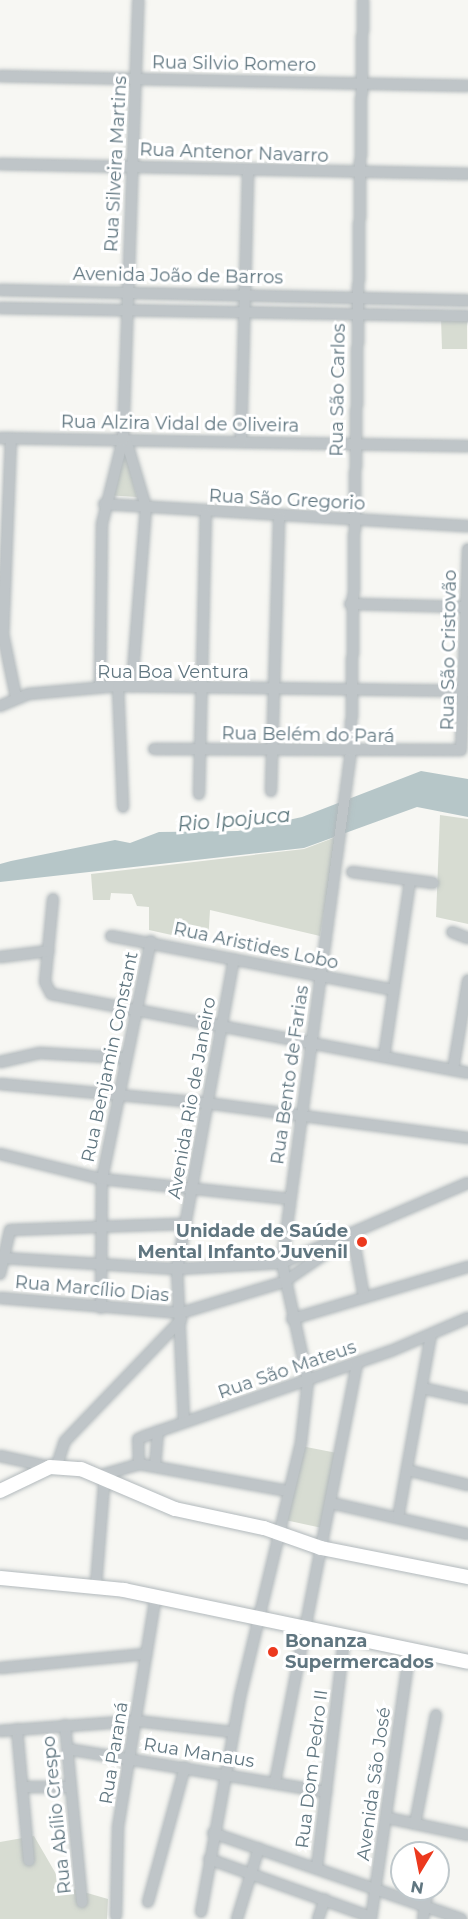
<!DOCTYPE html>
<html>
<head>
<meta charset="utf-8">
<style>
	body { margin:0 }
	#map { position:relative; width:468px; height:1919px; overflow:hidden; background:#f7f7f3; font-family:Montserrat,sans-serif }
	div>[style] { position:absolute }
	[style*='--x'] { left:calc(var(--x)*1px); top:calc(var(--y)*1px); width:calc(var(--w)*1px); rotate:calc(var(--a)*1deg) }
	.green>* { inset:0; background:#d7dcd2 }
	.water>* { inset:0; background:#b6c6c8 }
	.roads { filter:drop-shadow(0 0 2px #b2b9bc) drop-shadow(0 0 2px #b2b9bc) }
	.minor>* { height:10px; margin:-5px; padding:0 5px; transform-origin:5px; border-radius:5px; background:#bfc5c8 }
	.major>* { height:14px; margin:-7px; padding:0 7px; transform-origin:7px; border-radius:7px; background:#fff }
	.dots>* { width:16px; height:16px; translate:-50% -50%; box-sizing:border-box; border:3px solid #fff; border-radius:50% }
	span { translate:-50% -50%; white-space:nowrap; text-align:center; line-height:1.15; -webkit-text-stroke:6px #fff; paint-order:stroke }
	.street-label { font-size:18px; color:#607680 }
	.poi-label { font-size:18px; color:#607680; font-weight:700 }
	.right { translate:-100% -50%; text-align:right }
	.left { translate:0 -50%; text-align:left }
	.water-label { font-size:20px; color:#5b767c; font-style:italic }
	.north { position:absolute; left:390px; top:1841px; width:60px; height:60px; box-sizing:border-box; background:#fff; border:2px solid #bfc8cc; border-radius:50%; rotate:190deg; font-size:16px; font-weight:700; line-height:24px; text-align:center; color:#607680 }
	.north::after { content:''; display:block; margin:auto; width:21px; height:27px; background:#ec391e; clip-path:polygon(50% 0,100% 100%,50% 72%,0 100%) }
</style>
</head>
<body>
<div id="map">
	<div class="green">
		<div style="clip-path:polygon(441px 318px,467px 318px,467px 349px,442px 349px)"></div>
		<div style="clip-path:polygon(122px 440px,137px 497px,105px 495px)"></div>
		<div style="clip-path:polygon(440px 815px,468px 819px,468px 924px,436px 917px)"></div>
		<div style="clip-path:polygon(336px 837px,320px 936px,210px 910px,208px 943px,149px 930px,149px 907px,137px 906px,132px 894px,111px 893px,110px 900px,93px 900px,91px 874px,304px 849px)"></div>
		<div style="clip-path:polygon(301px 1446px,337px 1453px,322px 1528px,285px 1520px)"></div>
		<div style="clip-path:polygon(34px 1836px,63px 1886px,108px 1899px,107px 1919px,0 1919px,0 1842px)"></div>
	</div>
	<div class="water">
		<div style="clip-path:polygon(421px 771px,468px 779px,468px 817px,417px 807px,304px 848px,0 882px,0 864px,11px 861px,115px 840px,130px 843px,159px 832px,238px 831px,302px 817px)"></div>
	</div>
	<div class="roads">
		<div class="minor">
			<div style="--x:0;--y:76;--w:468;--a:1.2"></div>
			<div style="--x:0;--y:164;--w:468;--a:1.2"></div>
			<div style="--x:0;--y:290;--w:468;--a:1.3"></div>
			<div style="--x:0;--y:308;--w:468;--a:1"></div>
			<div style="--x:0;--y:438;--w:468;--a:1"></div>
			<div style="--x:11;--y:438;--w:196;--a:92.3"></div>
			<div style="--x:3;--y:634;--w:64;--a:78.3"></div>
			<div style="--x:126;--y:440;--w:70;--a:73.4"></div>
			<div style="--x:146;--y:507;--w:180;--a:94.5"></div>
			<div style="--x:241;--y:442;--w:271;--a:-88.5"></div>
			<div style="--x:104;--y:504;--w:365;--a:3.5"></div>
			<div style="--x:350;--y:604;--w:118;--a:1.5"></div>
			<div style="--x:118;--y:686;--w:121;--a:87.6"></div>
			<div style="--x:100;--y:687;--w:163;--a:-89.3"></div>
			<div style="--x:102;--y:524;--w:87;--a:-76"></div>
			<div style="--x:123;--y:440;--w:440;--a:-88"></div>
			<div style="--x:0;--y:706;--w:30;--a:-23"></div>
			<div style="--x:28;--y:694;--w:90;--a:-5.1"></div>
			<div style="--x:118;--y:686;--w:350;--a:0.8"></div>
			<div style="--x:154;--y:749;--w:307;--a:0.2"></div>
			<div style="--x:461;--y:750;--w:201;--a:-88"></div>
			<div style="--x:271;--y:791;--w:274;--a:-88.3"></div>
			<div style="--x:199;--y:794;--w:281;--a:-88.6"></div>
			<div style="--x:352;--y:872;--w:82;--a:7.7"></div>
			<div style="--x:53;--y:899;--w:83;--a:95.5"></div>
			<div style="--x:45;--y:982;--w:13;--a:63"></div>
			<div style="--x:51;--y:994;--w:424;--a:10.7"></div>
			<div style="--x:452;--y:932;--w:17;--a:21"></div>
			<div style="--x:111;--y:936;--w:288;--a:10.8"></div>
			<div style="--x:0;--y:957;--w:49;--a:-7"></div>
			<div style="--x:384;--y:1057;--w:179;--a:-81.6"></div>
			<div style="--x:0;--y:1062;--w:41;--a:-12.7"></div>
			<div style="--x:40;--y:1053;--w:86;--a:3.3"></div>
			<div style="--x:453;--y:1070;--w:91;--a:-80.5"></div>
			<div style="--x:0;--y:1084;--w:207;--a:5.3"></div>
			<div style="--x:206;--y:1103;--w:264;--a:7.6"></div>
			<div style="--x:0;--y:1154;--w:105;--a:13.8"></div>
			<div style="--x:102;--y:1179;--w:189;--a:6.1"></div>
			<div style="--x:353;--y:1236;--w:62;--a:79.8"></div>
			<div style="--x:3;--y:1258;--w:174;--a:3.6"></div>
			<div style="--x:177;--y:1269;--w:105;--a:-3.3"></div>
			<div style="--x:282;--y:1263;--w:202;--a:-23.3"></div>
			<div style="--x:0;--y:1274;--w:45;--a:-77.2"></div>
			<div style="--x:10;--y:1230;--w:176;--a:-2"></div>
			<div style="--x:0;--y:1298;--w:182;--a:4.7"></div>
			<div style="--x:181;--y:1313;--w:108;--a:-16.8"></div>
			<div style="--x:284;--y:1282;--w:55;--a:-34.6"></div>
			<div style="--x:101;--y:1308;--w:129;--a:-89.6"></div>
			<div style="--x:102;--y:1179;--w:243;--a:-78.4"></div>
			<div style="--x:292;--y:1319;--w:184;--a:-16.5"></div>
			<div style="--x:422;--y:1388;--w:47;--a:12.3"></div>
			<div style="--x:184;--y:1422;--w:153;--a:-92.6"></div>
			<div style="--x:177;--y:1269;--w:315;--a:-79.6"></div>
			<div style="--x:0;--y:1456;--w:51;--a:12.4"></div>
			<div style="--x:139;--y:1464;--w:25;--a:-92"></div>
			<div style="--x:138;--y:1439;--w:8;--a:-23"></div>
			<div style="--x:145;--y:1436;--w:260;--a:-19.1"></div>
			<div style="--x:391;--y:1351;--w:84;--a:-23.2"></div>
			<div style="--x:155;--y:1466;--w:35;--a:-85"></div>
			<div style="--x:56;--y:1468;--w:28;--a:-72"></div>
			<div style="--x:65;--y:1441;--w:168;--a:-46.2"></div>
			<div style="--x:407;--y:1470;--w:63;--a:13.8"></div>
			<div style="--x:331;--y:1503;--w:140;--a:12.8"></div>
			<div style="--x:398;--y:1518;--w:186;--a:-79.8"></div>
			<div style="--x:96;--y:1585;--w:111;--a:-85.4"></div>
			<div style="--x:105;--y:1474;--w:35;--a:-16"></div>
			<div style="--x:139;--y:1464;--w:151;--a:10.3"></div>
			<div style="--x:0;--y:1668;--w:147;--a:-5.5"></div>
			<div style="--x:65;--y:1725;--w:178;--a:84.5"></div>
			<div style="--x:17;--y:1729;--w:132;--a:84.8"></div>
			<div style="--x:0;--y:1731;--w:136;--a:-4.2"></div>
			<div style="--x:136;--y:1721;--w:98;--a:6.5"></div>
			<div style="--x:67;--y:1749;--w:263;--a:9.4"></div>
			<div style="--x:275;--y:1782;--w:427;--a:-78.9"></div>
			<div style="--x:22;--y:1787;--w:49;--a:0"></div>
			<div style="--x:388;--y:1818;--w:82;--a:12"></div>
			<div style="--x:415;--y:1824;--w:111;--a:-79.1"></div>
			<div style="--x:213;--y:1833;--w:263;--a:19.1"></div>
			<div style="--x:209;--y:1859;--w:172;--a:19.7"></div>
			<div style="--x:317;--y:1867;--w:229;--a:-83.2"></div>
			<div style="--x:148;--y:1902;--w:140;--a:-74.7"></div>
			<div style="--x:201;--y:1912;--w:219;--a:-79.7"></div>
			<div style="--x:240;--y:1697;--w:261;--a:-76.5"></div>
			<div style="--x:301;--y:1443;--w:62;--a:-83.6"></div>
			<div style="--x:308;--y:1381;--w:121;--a:-102.4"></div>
			<div style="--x:282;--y:1263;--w:517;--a:-82.32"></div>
			<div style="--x:351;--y:751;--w:751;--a:-89.08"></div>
			<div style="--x:116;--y:1916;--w:89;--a:-88.7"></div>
			<div style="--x:118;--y:1827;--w:234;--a:-80.7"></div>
			<div style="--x:237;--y:1919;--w:74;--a:-72.8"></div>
			<div style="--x:318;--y:1919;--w:21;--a:-71"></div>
			<div style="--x:371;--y:1919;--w:268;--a:-81.8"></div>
			<div style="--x:423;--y:1919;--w:30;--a:-81"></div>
		</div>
		<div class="major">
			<div style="--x:0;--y:1491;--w:55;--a:-25.6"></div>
			<div style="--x:50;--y:1467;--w:31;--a:4"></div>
			<div style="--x:81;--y:1469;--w:102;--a:23.1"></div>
			<div style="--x:175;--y:1509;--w:91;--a:12.1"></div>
			<div style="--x:264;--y:1528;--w:60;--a:19.3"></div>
			<div style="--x:321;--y:1548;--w:150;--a:11.2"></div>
			<div style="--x:0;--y:1578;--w:125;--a:5.5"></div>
			<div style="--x:124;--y:1590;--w:351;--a:11.8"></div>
		</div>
	</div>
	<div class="dots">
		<div style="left:362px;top:1242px;background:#ec391e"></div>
		<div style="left:273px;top:1652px;background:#ec391e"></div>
	</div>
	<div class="street-label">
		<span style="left:234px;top:64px;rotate:1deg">Rua Silvio Romero</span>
		<span style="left:234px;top:153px;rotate:2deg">Rua Antenor Navarro</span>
		<span style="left:116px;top:164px;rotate:-87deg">Rua Silveira Martins</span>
		<span style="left:178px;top:276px;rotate:1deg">Avenida João de Barros</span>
		<span style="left:338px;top:390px;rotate:-89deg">Rua São Carlos</span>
		<span style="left:180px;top:424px;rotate:1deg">Rua Alzira Vidal de Oliveira</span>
		<span style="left:287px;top:500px;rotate:3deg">Rua São Gregorio</span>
		<span style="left:449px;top:650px;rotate:-89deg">Rua São Cristovão</span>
		<span style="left:173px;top:672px">Rua Boa Ventura</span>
		<span style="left:308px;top:735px;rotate:1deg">Rua Belém do Pará</span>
		<span style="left:256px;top:946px;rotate:12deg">Rua Aristides Lobo</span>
		<span style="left:110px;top:1057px;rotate:-78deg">Rua Benjamin Constant</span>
		<span style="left:290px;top:1075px;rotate:-82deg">Rua Bento de Farias</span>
		<span style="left:192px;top:1098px;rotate:-80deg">Avenida Rio de Janeiro</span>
		<span style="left:92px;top:1289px;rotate:5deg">Rua Marcílio Dias</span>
		<span style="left:287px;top:1370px;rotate:-19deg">Rua São Mateus</span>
		<span style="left:114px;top:1753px;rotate:-81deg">Rua Paraná</span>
		<span style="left:199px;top:1753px;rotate:9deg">Rua Manaus</span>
		<span style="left:312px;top:1769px;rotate:-83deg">Rua Dom Pedro II</span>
		<span style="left:374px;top:1784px;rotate:-82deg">Avenida São José</span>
		<span style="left:57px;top:1815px;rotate:-96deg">Rua Abílio Crespo</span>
	</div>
	<div class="poi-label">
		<span class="right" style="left:348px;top:1242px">Unidade de Saúde<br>Mental Infanto Juvenil</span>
		<span class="left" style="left:285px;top:1652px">Bonanza<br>Supermercados</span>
	</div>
	<div class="water-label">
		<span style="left:234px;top:820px;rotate:-5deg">Rio Ipojuca</span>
	</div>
	<div class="north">N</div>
</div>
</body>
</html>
